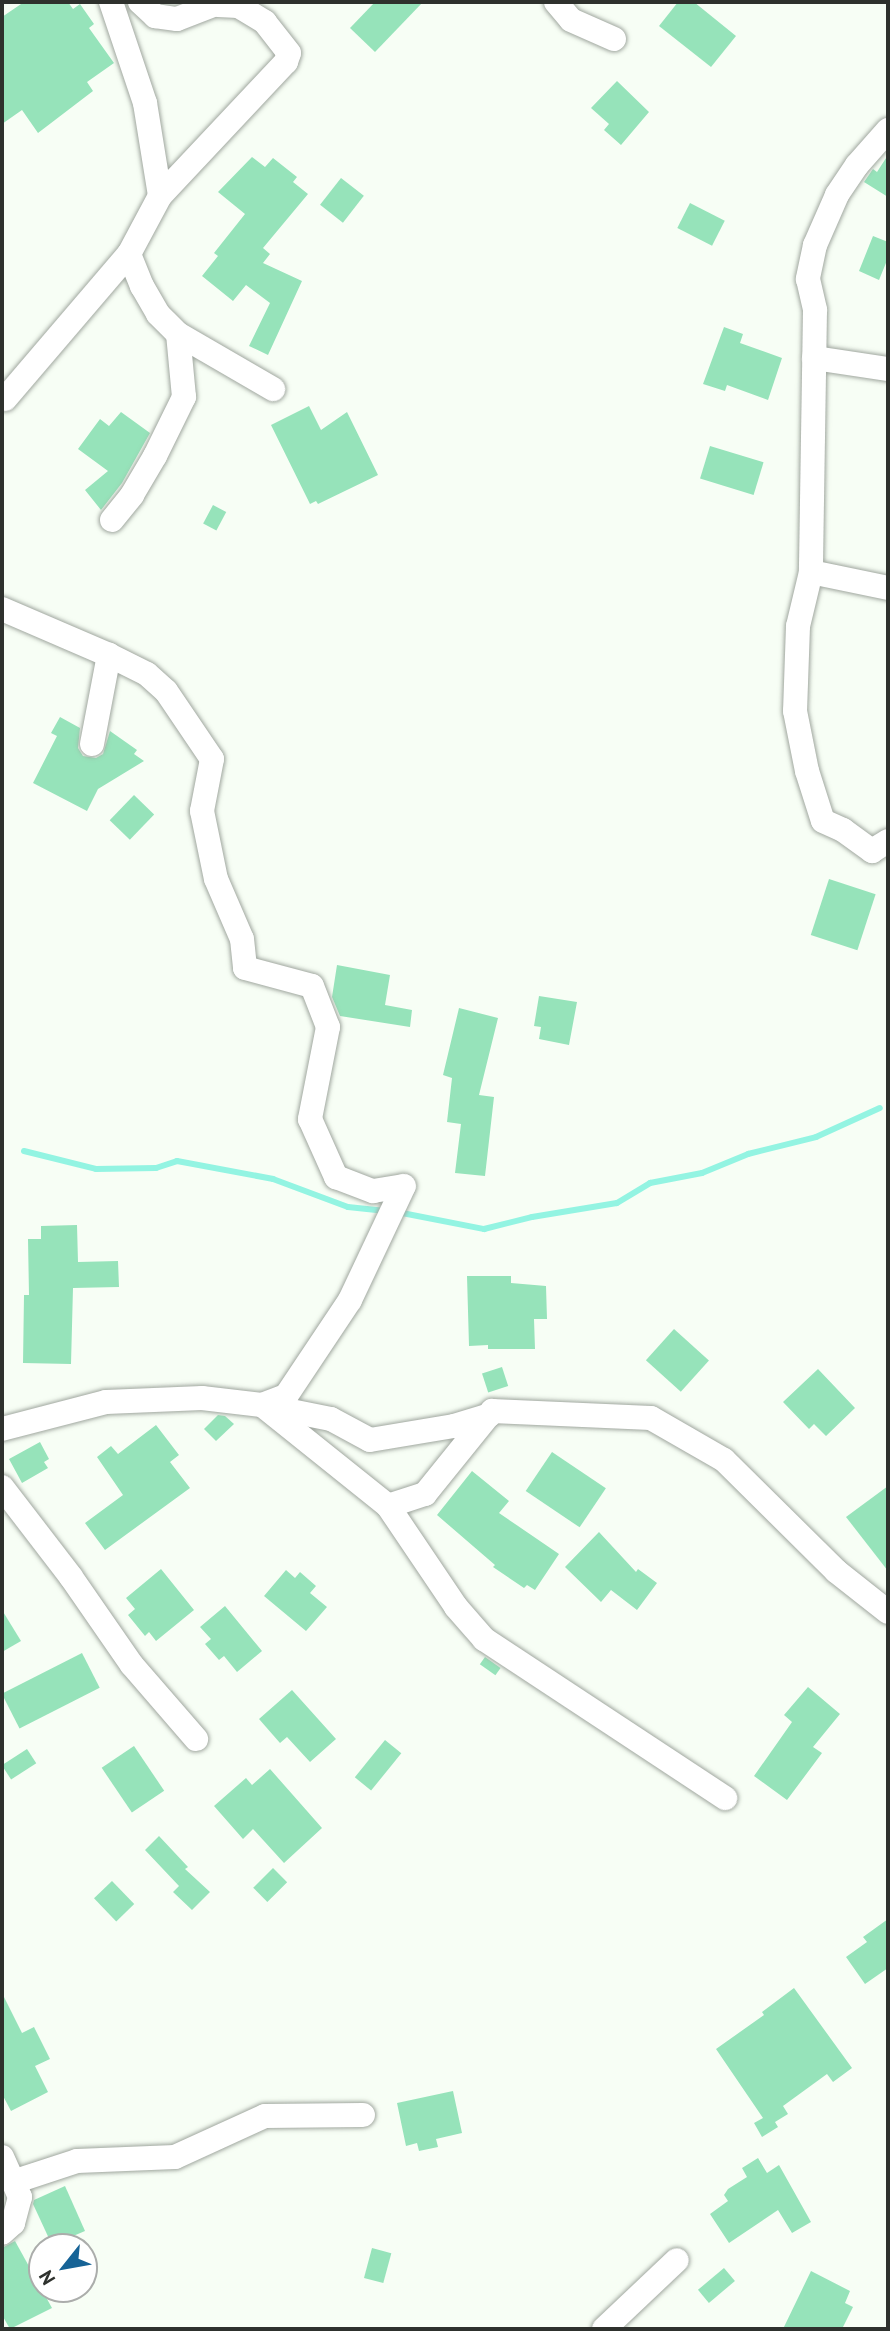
<!DOCTYPE html>
<style>
body{margin:0}
#map{position:relative;width:890px;height:2331px;overflow:hidden;background:#f7fef5;font-family:"PT Sans",sans-serif}
div>[style]{position:absolute}
.stream>*{height:6px;margin:-3px;padding:0 3px;transform-origin:3px;border-radius:3px;background:#93f4e2}
.building>*{inset:0;background:#96e3ba;transform-origin:0 0}
.roads{filter:drop-shadow(0 0 2px #a0a79f) drop-shadow(0 0 2px #a0a79f)}
.minor>*{height:24px;margin:-12px;padding:0 12px;transform-origin:12px;border-radius:12px;background:#fff}
span{translate:-50% -50%;white-space:nowrap;text-align:center;line-height:1.15;-webkit-text-stroke:5px #fff;paint-order:stroke}
.frame{position:absolute;inset:0;border:4px solid #2e312d;pointer-events:none}
.north{position:absolute;left:28px;top:2233px;width:70px;height:70px;box-sizing:border-box;background:#fff;border:2px solid #abadab;border-radius:50%;rotate:239deg;font-size:19px;font-weight:700;line-height:28px;text-align:center;color:#2e312d}
.north::after{content:'';display:block;margin:auto;width:24px;height:32px;background:#166396;clip-path:polygon(50% 0,100% 100%,50% 72%,0 100%)}
</style>
<div id="map">
<div class="stream">
<i style="left:24px;top:1151px;width:74px;rotate:14deg"></i>
<i style="left:96px;top:1169px;width:60px;rotate:-1deg"></i>
<i style="left:156px;top:1168px;width:22px;rotate:-18deg"></i>
<i style="left:177px;top:1161px;width:98px;rotate:10.6deg"></i>
<i style="left:273px;top:1179px;width:80px;rotate:20.5deg"></i>
<i style="left:348px;top:1207px;width:38px;rotate:6deg"></i>
<i style="left:397px;top:1212px;width:89px;rotate:11.1deg"></i>
<i style="left:484px;top:1229px;width:49px;rotate:-14deg"></i>
<i style="left:532px;top:1217px;width:86px;rotate:-9.4deg"></i>
<i style="left:617px;top:1203px;width:39px;rotate:-31deg"></i>
<i style="left:650px;top:1183px;width:53px;rotate:-10.9deg"></i>
<i style="left:702px;top:1173px;width:50px;rotate:-22.4deg"></i>
<i style="left:748px;top:1154px;width:70px;rotate:-14deg"></i>
<i style="left:816px;top:1137px;width:70px;rotate:-24.4deg"></i>
</div>
<div class="building">
<i style="clip-path:polygon(24px 2px,68px 2px,73px 9px,80px 4px,94px 24px,89px 28px,114px 63px,87px 82px,93px 91px,38px 133px,22px 110px,2px 124px,2px 17px)"></i>
<i style="clip-path:polygon(375px 2px,423px 2px,375px 52px,350px 28px)"></i>
<i style="clip-path:polygon(678px 2px,694px 2px,736px 36px,711px 67px,659px 26px)"></i>
<i style="clip-path:polygon(617px 81px,649px 112px,621px 145px,604px 130px,609px 124px,591px 108px)"></i>
<i style="clip-path:polygon(888px 155px,888px 197px,864px 182px,873px 169px,877px 172px)"></i>
<i style="clip-path:polygon(252px 157px,265px 167px,273px 158px,297px 177px,293px 182px,308px 194px,263px 248px,270px 254px,263px 263px,302px 281px,268px 355px,249px 346px,270px 303px,246px 285px,233px 301px,202px 276px,218px 256px,214px 253px,245px 214px,218px 192px)"></i>
<i style="left:341px;top:178px;width:29px;height:34px;rotate:38deg"></i>
<i style="left:690px;top:203px;width:39px;height:28px;rotate:27deg"></i>
<i style="clip-path:polygon(873px 236px,888px 242px,888px 258px,879px 280px,859px 271px)"></i>
<i style="clip-path:polygon(724px 327px,743px 334px,740px 343px,782px 358px,768px 400px,727px 385px,725px 391px,703px 384px)"></i>
<i style="clip-path:polygon(309px 406px,321px 430px,347px 412px,378px 475px,318px 504px,316px 501px,310px 504px,271px 425px)"></i>
<i style="clip-path:polygon(121px 412px,150px 433px,122px 483px,101px 510px,85px 490px,108px 471px,78px 449px,100px 419px,109px 426px)"></i>
<i style="left:710px;top:446px;width:56px;height:34px;rotate:17deg"></i>
<i style="left:213px;top:505px;width:15px;height:21px;rotate:28deg"></i>
<i style="clip-path:polygon(60px 717px,80px 728px,78px 748px,83px 756px,96px 758px,103px 754px,110px 731px,137px 750px,134px 754px,144px 761px,98px 789px,87px 811px,33px 783px,57px 736px,51px 733px)"></i>
<i style="left:134px;top:795px;width:28px;height:35px;rotate:44deg"></i>
<i style="left:829px;top:879px;width:49px;height:59px;rotate:18deg"></i>
<i style="clip-path:polygon(337px 965px,390px 975px,385px 1005px,412px 1010px,410px 1027px,340px 1016px,332px 997px)"></i>
<i style="clip-path:polygon(539px 996px,577px 1002px,569px 1045px,539px 1039px,541px 1027px,534px 1026px)"></i>
<i style="clip-path:polygon(459px 1008px,498px 1018px,479px 1095px,494px 1097px,485px 1176px,455px 1173px,461px 1124px,447px 1122px,452px 1078px,443px 1075px)"></i>
<i style="clip-path:polygon(77px 1225px,78px 1262px,118px 1261px,119px 1287px,73px 1288px,71px 1364px,23px 1363px,24px 1295px,29px 1295px,28px 1239px,41px 1239px,41px 1226px)"></i>
<i style="clip-path:polygon(467px 1276px,511px 1276px,511px 1283px,546px 1286px,547px 1319px,534px 1319px,535px 1349px,488px 1349px,488px 1345px,469px 1346px)"></i>
<i style="left:674px;top:1329px;width:47px;height:42px;rotate:42deg"></i>
<i style="left:502px;top:1367px;width:20px;height:21px;rotate:72deg"></i>
<i style="clip-path:polygon(818px 1369px,855px 1408px,826px 1436px,814px 1424px,809px 1429px,783px 1402px)"></i>
<i style="clip-path:polygon(218px 1415px,225px 1416px,234px 1424px,216px 1441px,204px 1429px)"></i>
<i style="clip-path:polygon(156px 1425px,179px 1455px,170px 1462px,190px 1488px,105px 1550px,85px 1523px,123px 1495px,97px 1457px,111px 1446px,118px 1454px)"></i>
<i style="clip-path:polygon(40px 1442px,49px 1459px,44px 1462px,48px 1468px,22px 1483px,9px 1459px)"></i>
<i style="left:552px;top:1452px;width:65px;height:47px;rotate:34deg"></i>
<i style="clip-path:polygon(472px 1471px,509px 1501px,499px 1513px,559px 1554px,535px 1590px,527px 1585px,524px 1588px,493px 1567px,495px 1565px,437px 1515px)"></i>
<i style="clip-path:polygon(888px 1486px,888px 1571px,846px 1517px)"></i>
<i style="clip-path:polygon(599px 1532px,636px 1572px,638px 1569px,657px 1583px,637px 1610px,611px 1590px,601px 1602px,565px 1567px)"></i>
<i style="clip-path:polygon(161px 1569px,194px 1610px,156px 1641px,149px 1632px,145px 1636px,128px 1615px,135px 1609px,126px 1598px)"></i>
<i style="clip-path:polygon(286px 1570px,295px 1578px,300px 1572px,316px 1586px,310px 1593px,327px 1607px,306px 1631px,264px 1596px)"></i>
<i style="clip-path:polygon(225px 1606px,262px 1651px,237px 1672px,224px 1656px,219px 1660px,205px 1644px,211px 1639px,200px 1627px)"></i>
<i style="clip-path:polygon(2px 1610px,21px 1641px,2px 1652px)"></i>
<i style="left:82px;top:1653px;width:39px;height:90px;rotate:63deg"></i>
<i style="left:485px;top:1657px;width:19px;height:9px;rotate:35deg"></i>
<i style="clip-path:polygon(808px 1687px,840px 1714px,813px 1747px,822px 1753px,787px 1800px,754px 1776px,792px 1722px,784px 1715px)"></i>
<i style="clip-path:polygon(292px 1690px,336px 1739px,310px 1762px,287px 1737px,280px 1743px,259px 1719px)"></i>
<i style="left:385px;top:1740px;width:21px;height:48px;rotate:39deg"></i>
<i style="left:134px;top:1746px;width:54px;height:39px;rotate:56deg"></i>
<i style="left:27px;top:1749px;width:17px;height:30px;rotate:57deg"></i>
<i style="clip-path:polygon(270px 1769px,322px 1828px,284px 1863px,253px 1829px,243px 1839px,214px 1806px,246px 1778px,252px 1785px)"></i>
<i style="clip-path:polygon(159px 1836px,188px 1867px,185px 1869px,210px 1892px,192px 1910px,173px 1892px,179px 1886px,145px 1850px)"></i>
<i style="left:273px;top:1868px;width:20px;height:28px;rotate:45deg"></i>
<i style="left:112px;top:1881px;width:32px;height:25px;rotate:46deg"></i>
<i style="clip-path:polygon(888px 1919px,888px 1968px,865px 1984px,846px 1957px,867px 1942px,863px 1937px)"></i>
<i style="clip-path:polygon(794px 1988px,852px 2068px,833px 2082px,827px 2074px,783px 2106px,788px 2114px,775px 2122px,778px 2127px,762px 2137px,754px 2123px,763px 2118px,716px 2049px,764px 2015px,762px 2012px)"></i>
<i style="clip-path:polygon(2px 1993px,22px 2033px,34px 2027px,50px 2059px,35px 2066px,48px 2092px,11px 2111px,2px 2094px)"></i>
<i style="clip-path:polygon(453px 2091px,462px 2133px,436px 2139px,438px 2147px,419px 2151px,417px 2143px,406px 2146px,397px 2103px)"></i>
<i style="clip-path:polygon(758px 2158px,767px 2173px,779px 2165px,811px 2222px,792px 2233px,778px 2210px,729px 2243px,710px 2214px,728px 2201px,724px 2195px,728px 2189px,747px 2177px,742px 2168px)"></i>
<i style="clip-path:polygon(65px 2186px,85px 2231px,52px 2245px,33px 2204px,34px 2200px)"></i>
<i style="clip-path:polygon(15px 2241px,52px 2308px,10px 2329px,2px 2315px,2px 2248px)"></i>
<i style="left:372px;top:2248px;width:20px;height:31px;rotate:15deg"></i>
<i style="left:724px;top:2268px;width:17px;height:34px;rotate:50deg"></i>
<i style="clip-path:polygon(811px 2271px,850px 2291px,845px 2303px,853px 2307px,842px 2329px,783px 2329px)"></i>
</div>
<div class="roads">
<div class="minor">
<i style="left:111px;top:2px;width:107px;rotate:71.4deg"></i>
<i style="left:145px;top:103px;width:94px;rotate:80.8deg"></i>
<i style="left:160px;top:196px;width:66px;rotate:118.1deg"></i>
<i style="left:129px;top:254px;width:35px;rotate:68deg"></i>
<i style="left:142px;top:286px;width:32px;rotate:60deg"></i>
<i style="left:158px;top:314px;width:28px;rotate:45deg"></i>
<i style="left:178px;top:334px;width:110px;rotate:30.1deg"></i>
<i style="left:140px;top:2px;width:21px;rotate:43deg"></i>
<i style="left:155px;top:16px;width:22px;rotate:8deg"></i>
<i style="left:177px;top:19px;width:47px;rotate:-21.1deg"></i>
<i style="left:556px;top:2px;width:23px;rotate:50deg"></i>
<i style="left:571px;top:20px;width:47px;rotate:23.8deg"></i>
<i style="left:888px;top:130px;width:47px;rotate:131.5deg"></i>
<i style="left:857px;top:165px;width:36px;rotate:124deg"></i>
<i style="left:837px;top:195px;width:55px;rotate:113.7deg"></i>
<i style="left:815px;top:245px;width:35px;rotate:102deg"></i>
<i style="left:808px;top:279px;width:32px;rotate:77deg"></i>
<i style="left:815px;top:310px;width:262px;rotate:90.9deg"></i>
<i style="left:811px;top:572px;width:79px;rotate:11.7deg"></i>
<i style="left:160px;top:196px;width:184px;rotate:-46.8deg"></i>
<i style="left:286px;top:62px;width:9px;rotate:-72deg"></i>
<i style="left:289px;top:53px;width:39px;rotate:-128deg"></i>
<i style="left:265px;top:22px;width:31px;rotate:-149deg"></i>
<i style="left:238px;top:6px;width:20px;rotate:-177deg"></i>
<i style="left:814px;top:358px;width:75px;rotate:8.5deg"></i>
<i style="left:5px;top:399px;width:191px;rotate:-49.5deg"></i>
<i style="left:112px;top:520px;width:32px;rotate:-51deg"></i>
<i style="left:132px;top:495px;width:45px;rotate:-59.5deg"></i>
<i style="left:155px;top:456px;width:66px;rotate:-63.8deg"></i>
<i style="left:184px;top:397px;width:63px;rotate:-95.4deg"></i>
<i style="left:811px;top:572px;width:56px;rotate:103.5deg"></i>
<i style="left:798px;top:626px;width:85px;rotate:92deg"></i>
<i style="left:795px;top:711px;width:61px;rotate:78.7deg"></i>
<i style="left:807px;top:771px;width:52px;rotate:72.3deg"></i>
<i style="left:823px;top:821px;width:22px;rotate:24deg"></i>
<i style="left:843px;top:830px;width:36px;rotate:36deg"></i>
<i style="left:872px;top:851px;width:19px;rotate:-32deg"></i>
<i style="left:2px;top:609px;width:116px;rotate:23.3deg"></i>
<i style="left:109px;top:655px;width:42px;rotate:26.6deg"></i>
<i style="left:147px;top:674px;width:25px;rotate:42deg"></i>
<i style="left:166px;top:691px;width:82px;rotate:55.9deg"></i>
<i style="left:212px;top:759px;width:53px;rotate:100.9deg"></i>
<i style="left:202px;top:811px;width:69px;rotate:78.4deg"></i>
<i style="left:216px;top:879px;width:65px;rotate:66.6deg"></i>
<i style="left:242px;top:939px;width:29px;rotate:84deg"></i>
<i style="left:245px;top:968px;width:69px;rotate:15deg"></i>
<i style="left:312px;top:986px;width:44px;rotate:68.7deg"></i>
<i style="left:328px;top:1027px;width:94px;rotate:101.1deg"></i>
<i style="left:310px;top:1119px;width:64px;rotate:65.9deg"></i>
<i style="left:336px;top:1177px;width:40px;rotate:21deg"></i>
<i style="left:373px;top:1191px;width:31px;rotate:-9deg"></i>
<i style="left:92px;top:744px;width:91px;rotate:-79.2deg"></i>
<i style="left:262px;top:1405px;width:26px;rotate:-21deg"></i>
<i style="left:286px;top:1396px;width:115px;rotate:-56.3deg"></i>
<i style="left:350px;top:1300px;width:126px;rotate:-64.7deg"></i>
<i style="left:266px;top:1406px;width:66px;rotate:11.3deg"></i>
<i style="left:331px;top:1419px;width:44px;rotate:28.3deg"></i>
<i style="left:370px;top:1440px;width:85px;rotate:-9.5deg"></i>
<i style="left:454px;top:1426px;width:37px;rotate:-17deg"></i>
<i style="left:2px;top:1429px;width:107px;rotate:-14.6deg"></i>
<i style="left:106px;top:1402px;width:96px;rotate:-2.4deg"></i>
<i style="left:202px;top:1398px;width:60px;rotate:6.7deg"></i>
<i style="left:262px;top:1405px;width:161px;rotate:38.7deg"></i>
<i style="left:388px;top:1506px;width:39px;rotate:-18deg"></i>
<i style="left:425px;top:1494px;width:107px;rotate:-51.1deg"></i>
<i style="left:492px;top:1411px;width:159px;rotate:2.5deg"></i>
<i style="left:651px;top:1418px;width:84px;rotate:29.9deg"></i>
<i style="left:724px;top:1460px;width:158px;rotate:44.7deg"></i>
<i style="left:836px;top:1571px;width:66px;rotate:38.3deg"></i>
<i style="left:2px;top:1487px;width:113px;rotate:52.5deg"></i>
<i style="left:71px;top:1577px;width:107px;rotate:55.3deg"></i>
<i style="left:132px;top:1665px;width:98px;rotate:49.1deg"></i>
<i style="left:388px;top:1506px;width:122px;rotate:56deg"></i>
<i style="left:456px;top:1607px;width:43px;rotate:48.8deg"></i>
<i style="left:484px;top:1639px;width:289px;rotate:33.4deg"></i>
<i style="left:2px;top:2157px;width:44px;rotate:65.8deg"></i>
<i style="left:20px;top:2197px;width:27px;rotate:105deg"></i>
<i style="left:13px;top:2223px;width:15px;rotate:138deg"></i>
<i style="left:13px;top:2182px;width:67px;rotate:-18.2deg"></i>
<i style="left:77px;top:2161px;width:98px;rotate:-2.3deg"></i>
<i style="left:175px;top:2157px;width:99px;rotate:-24.5deg"></i>
<i style="left:265px;top:2116px;width:98px;rotate:-0.6deg"></i>
<i style="left:604px;top:2329px;width:100px;rotate:-43.4deg"></i>
</div>
</div>
<div class="frame"></div>
<div class="north">N</div>
</div>
